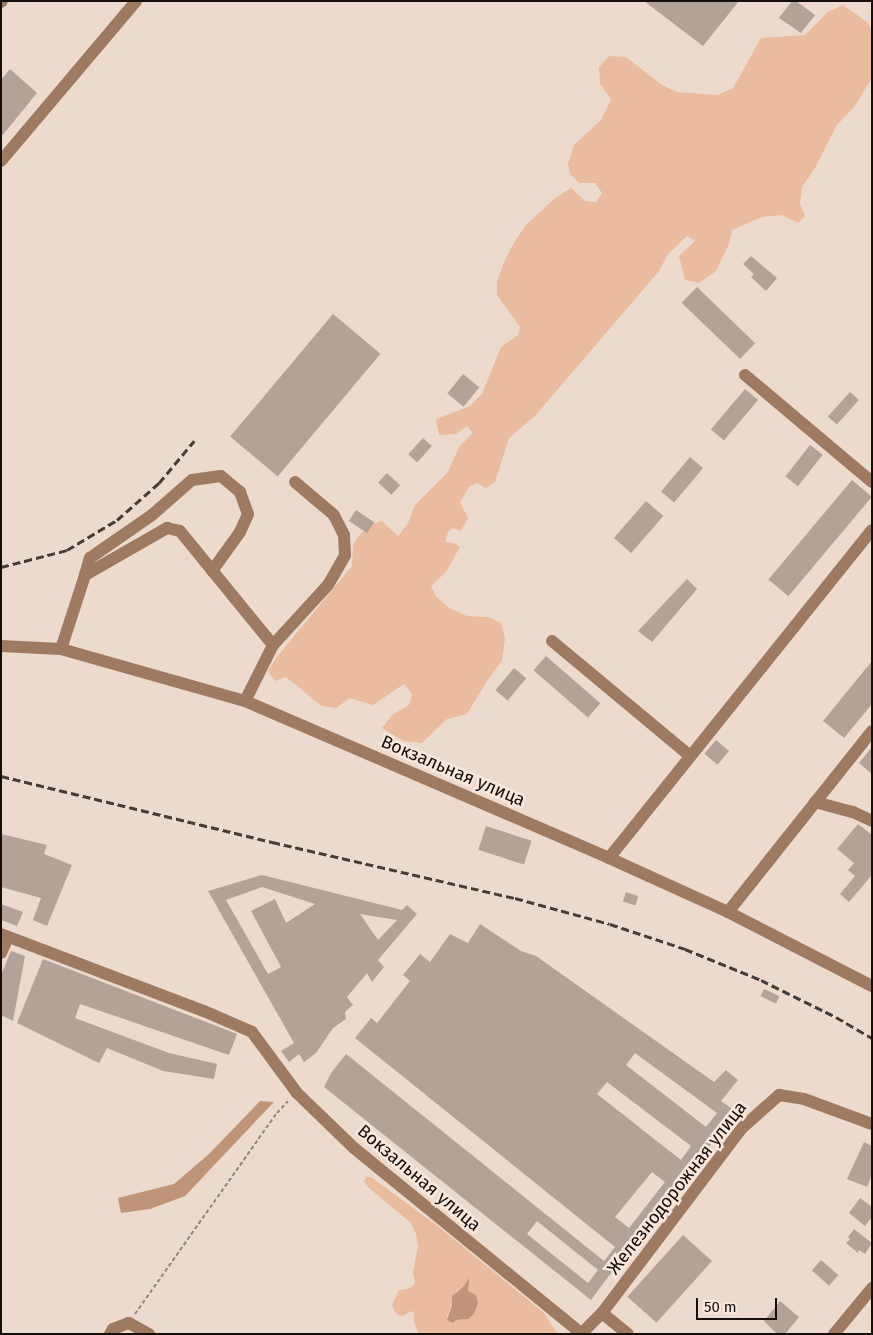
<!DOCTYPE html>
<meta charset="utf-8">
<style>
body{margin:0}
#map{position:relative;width:873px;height:1335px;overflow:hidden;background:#eddacf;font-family:"Fira Sans",sans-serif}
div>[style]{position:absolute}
.green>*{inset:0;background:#eabb9f}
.water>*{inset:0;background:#c09478}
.building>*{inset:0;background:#b3a297;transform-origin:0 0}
.path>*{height:2px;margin-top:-1px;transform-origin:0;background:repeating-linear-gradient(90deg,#94867e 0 4px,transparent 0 6.5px)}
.minor>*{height:12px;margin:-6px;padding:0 6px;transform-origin:6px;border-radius:6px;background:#9f7a63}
.rail>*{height:3px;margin-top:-1.5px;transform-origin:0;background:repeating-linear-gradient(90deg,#463d38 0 8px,transparent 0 12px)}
span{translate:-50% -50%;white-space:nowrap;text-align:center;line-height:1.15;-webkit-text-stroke:5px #fae7dc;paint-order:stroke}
.street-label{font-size:18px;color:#150f0b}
.frame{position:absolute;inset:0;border:2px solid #150f0b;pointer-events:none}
.scale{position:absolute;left:696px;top:1298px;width:81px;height:22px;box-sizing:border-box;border:2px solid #150f0b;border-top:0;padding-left:6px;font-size:15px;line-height:18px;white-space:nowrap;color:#150f0b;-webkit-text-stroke:4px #fae7dc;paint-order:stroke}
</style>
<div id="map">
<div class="green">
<i style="clip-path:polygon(843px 5px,867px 22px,872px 30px,872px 78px,854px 107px,837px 125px,815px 168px,802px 187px,800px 204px,805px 216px,798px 223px,782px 215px,762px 217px,732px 230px,729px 244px,716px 271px,699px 283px,685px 280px,679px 256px,695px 241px,687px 236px,668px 254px,659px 271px,535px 416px,509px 438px,495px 482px,486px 488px,477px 483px,469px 487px,460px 502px,468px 518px,461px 531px,453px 528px,448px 532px,445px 542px,454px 543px,460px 547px,446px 572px,431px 586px,436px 596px,449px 608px,467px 616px,488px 617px,501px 623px,505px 638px,502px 661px,487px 681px,467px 714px,447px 719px,422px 743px,403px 741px,382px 728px,392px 715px,409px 705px,412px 694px,404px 684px,373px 705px,350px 698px,336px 708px,321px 706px,286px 677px,275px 681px,268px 671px,276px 658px,352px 566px,353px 545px,361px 533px,372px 524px,382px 521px,398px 536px,408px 523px,415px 505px,448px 472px,459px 447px,473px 433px,467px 426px,456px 434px,439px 435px,436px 419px,470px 406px,482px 394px,501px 347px,518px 335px,520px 327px,497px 295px,497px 282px,504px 262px,515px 241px,526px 225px,554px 199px,571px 188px,585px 201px,596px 202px,602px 193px,595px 183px,579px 183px,570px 174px,568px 164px,574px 145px,601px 120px,611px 99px,600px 84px,599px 67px,609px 56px,626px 57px,662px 85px,677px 92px,718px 95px,733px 88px,761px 38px,805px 35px,828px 12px)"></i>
<i style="clip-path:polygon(evenodd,366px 1177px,371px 1177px,439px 1227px,543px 1312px,558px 1334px,419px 1334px,414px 1323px,414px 1313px,410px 1311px,405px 1315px,400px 1316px,395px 1312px,392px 1305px,399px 1290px,408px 1289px,415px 1284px,413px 1272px,418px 1246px,416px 1234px,411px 1223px,368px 1187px,364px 1181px,366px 1177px,468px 1279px,468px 1319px,456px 1320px,447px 1317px,456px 1292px,463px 1287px,468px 1279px)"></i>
</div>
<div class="water">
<i style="clip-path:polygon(260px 1101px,274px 1102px,185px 1196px,150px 1209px,121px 1213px,118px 1198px,174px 1184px,209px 1154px)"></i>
<i style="clip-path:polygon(469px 1278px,468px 1291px,476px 1295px,478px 1303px,474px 1314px,468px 1319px,456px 1320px,453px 1323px,447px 1320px,452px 1305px,452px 1296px,463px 1287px)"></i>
</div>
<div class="building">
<i style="clip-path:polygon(644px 1px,739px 1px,703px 46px)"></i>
<i style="clip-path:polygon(792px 1px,796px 1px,815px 15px,801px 33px,779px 18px)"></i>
<i style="clip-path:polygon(10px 69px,37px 93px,1px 137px,1px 80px)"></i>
<i style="clip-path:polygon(751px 256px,777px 278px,766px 291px,751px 277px,754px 274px,743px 264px)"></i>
<i style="left:697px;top:287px;width:81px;height:22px;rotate:44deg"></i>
<i style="left:333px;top:314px;width:62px;height:160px;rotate:40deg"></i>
<i style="left:463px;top:374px;width:21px;height:25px;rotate:39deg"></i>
<i style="left:745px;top:389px;width:17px;height:53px;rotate:40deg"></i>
<i style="left:850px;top:392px;width:12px;height:33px;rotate:42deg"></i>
<i style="left:423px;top:438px;width:12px;height:22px;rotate:42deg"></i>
<i style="left:810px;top:445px;width:16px;height:40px;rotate:38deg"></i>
<i style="left:690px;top:457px;width:17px;height:45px;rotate:40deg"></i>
<i style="left:387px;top:473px;width:18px;height:13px;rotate:43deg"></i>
<i style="left:852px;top:480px;width:26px;height:130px;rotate:40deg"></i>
<i style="left:646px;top:501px;width:23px;height:49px;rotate:41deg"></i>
<i style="left:356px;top:510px;width:22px;height:13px;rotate:34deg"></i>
<i style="clip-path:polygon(687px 579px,697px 589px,652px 642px,638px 631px)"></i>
<i style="left:546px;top:656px;width:72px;height:19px;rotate:41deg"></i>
<i style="clip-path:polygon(872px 661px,872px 704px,844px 738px,823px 721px)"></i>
<i style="left:514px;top:668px;width:16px;height:29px;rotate:40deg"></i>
<i style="left:716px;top:740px;width:17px;height:18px;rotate:40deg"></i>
<i style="clip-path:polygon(872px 747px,872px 774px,859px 763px)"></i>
<i style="clip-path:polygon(858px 824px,872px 835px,872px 875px,849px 902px,840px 894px,855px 876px,848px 870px,854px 863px,837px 849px)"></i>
<i style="left:486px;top:826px;width:48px;height:25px;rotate:18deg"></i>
<i style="clip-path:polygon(1px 834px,47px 845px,44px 854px,72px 865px,47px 926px,33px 920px,41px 898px,1px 887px)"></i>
<i style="clip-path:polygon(evenodd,262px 875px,402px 910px,407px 905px,417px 914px,378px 960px,384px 967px,372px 982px,367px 973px,347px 997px,353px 1005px,345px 1012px,346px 1019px,333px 1028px,316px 1053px,304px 1062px,299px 1054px,289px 1062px,281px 1051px,294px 1043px,208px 891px,262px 875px,262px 887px,315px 904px,286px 923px,275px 899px,251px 911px,281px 967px,268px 974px,226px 900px,262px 887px,262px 875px,360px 914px,397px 920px,378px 940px,360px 914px)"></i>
<i style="left:626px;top:892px;width:13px;height:10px;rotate:18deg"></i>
<i style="clip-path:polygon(1px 904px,23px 912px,17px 926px,1px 920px)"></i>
<i style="clip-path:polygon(evenodd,480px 924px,521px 951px,536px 956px,714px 1082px,726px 1070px,738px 1080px,721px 1101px,737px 1112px,649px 1222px,591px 1300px,324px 1087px,331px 1073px,346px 1054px,604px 1261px,615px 1247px,355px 1038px,371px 1018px,377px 1023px,410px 981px,403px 975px,420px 954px,430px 962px,450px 934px,468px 943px,480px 924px,635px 1053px,717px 1113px,706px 1127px,626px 1065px,635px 1053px,480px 924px,607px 1082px,691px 1146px,681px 1160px,597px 1094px,607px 1082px,480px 924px,652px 1172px,665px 1182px,629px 1228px,615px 1217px,652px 1172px,480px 924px,537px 1221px,598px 1270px,588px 1283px,527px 1234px,537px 1221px)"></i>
<i style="clip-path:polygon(11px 951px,25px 956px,13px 1021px,1px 1015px,1px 975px)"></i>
<i style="clip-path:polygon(43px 959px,237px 1034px,229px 1055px,80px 1004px,75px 1018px,169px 1053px,217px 1064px,214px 1079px,163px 1071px,107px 1048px,99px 1063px,17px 1023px)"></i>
<i style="left:764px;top:989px;width:17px;height:8px;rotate:25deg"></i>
<i style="clip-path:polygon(864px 1142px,872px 1146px,872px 1175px,867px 1187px,847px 1179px)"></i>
<i style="clip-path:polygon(860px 1198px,872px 1207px,872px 1217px,865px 1226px,849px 1213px)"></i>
<i style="clip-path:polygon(854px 1229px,872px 1243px,865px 1254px,859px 1250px,858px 1253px,846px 1243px,850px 1239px,848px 1237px)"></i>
<i style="left:683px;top:1235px;width:39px;height:83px;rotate:42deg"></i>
<i style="left:821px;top:1260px;width:23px;height:14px;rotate:41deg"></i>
<i style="clip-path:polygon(780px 1301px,799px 1317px,785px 1334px,777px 1334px,764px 1321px)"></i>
</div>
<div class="path">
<i style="left:135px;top:1314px;width:246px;rotate:-54.8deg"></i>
<i style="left:277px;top:1113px;width:16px;rotate:-47deg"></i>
</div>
<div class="minor">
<i style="left:1px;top:2px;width:1px;rotate:-45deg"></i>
<i style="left:1px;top:161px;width:209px;rotate:-49.8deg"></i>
<i style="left:745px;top:375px;width:166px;rotate:40.1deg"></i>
<i style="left:85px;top:575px;width:18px;rotate:-74deg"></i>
<i style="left:90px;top:558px;width:75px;rotate:-34.7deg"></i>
<i style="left:152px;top:515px;width:53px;rotate:-41.2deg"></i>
<i style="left:192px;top:480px;width:29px;rotate:-8deg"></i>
<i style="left:221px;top:476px;width:25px;rotate:40deg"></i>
<i style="left:240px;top:492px;width:23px;rotate:70deg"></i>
<i style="left:248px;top:514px;width:20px;rotate:114deg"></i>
<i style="left:240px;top:532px;width:48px;rotate:125.7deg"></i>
<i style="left:552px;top:641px;width:178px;rotate:39.8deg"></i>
<i style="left:1px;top:646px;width:60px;rotate:2.9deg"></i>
<i style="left:61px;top:649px;width:191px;rotate:15.8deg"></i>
<i style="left:245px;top:701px;width:396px;rotate:23.3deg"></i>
<i style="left:609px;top:858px;width:131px;rotate:24.4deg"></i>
<i style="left:728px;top:912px;width:162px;rotate:27.2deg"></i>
<i style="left:61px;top:649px;width:78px;rotate:-72deg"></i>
<i style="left:85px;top:575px;width:95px;rotate:-29.8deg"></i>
<i style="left:167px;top:528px;width:13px;rotate:13deg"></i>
<i style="left:180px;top:531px;width:147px;rotate:50.8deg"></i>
<i style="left:245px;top:701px;width:63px;rotate:-63.4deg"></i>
<i style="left:273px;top:645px;width:81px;rotate:-47.5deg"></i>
<i style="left:328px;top:585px;width:34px;rotate:-60deg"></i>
<i style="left:345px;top:555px;width:20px;rotate:-93deg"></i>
<i style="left:344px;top:535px;width:22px;rotate:-117deg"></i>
<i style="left:334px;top:515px;width:51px;rotate:-139.8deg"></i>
<i style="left:815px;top:802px;width:39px;rotate:15deg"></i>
<i style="left:853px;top:812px;width:21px;rotate:25deg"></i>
<i style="left:609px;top:858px;width:420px;rotate:-51.3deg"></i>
<i style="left:728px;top:912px;width:231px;rotate:-51.5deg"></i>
<i style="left:1px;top:934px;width:217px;rotate:20.8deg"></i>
<i style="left:204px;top:1011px;width:52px;rotate:23.6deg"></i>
<i style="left:252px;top:1032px;width:76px;rotate:53.6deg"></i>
<i style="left:297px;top:1093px;width:79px;rotate:44deg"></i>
<i style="left:354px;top:1148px;width:293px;rotate:39.2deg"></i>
<i style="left:1px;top:953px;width:17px;rotate:-66deg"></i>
<i style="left:602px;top:1313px;width:33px;rotate:39deg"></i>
<i style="left:110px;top:1334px;width:6px;rotate:-59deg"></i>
<i style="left:113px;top:1329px;width:17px;rotate:-21deg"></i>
<i style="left:129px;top:1323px;width:23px;rotate:29deg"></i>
<i style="left:581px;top:1334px;width:30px;rotate:-45deg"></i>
<i style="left:602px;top:1313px;width:232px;rotate:-52.9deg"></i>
<i style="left:742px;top:1128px;width:50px;rotate:-41.7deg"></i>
<i style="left:779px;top:1095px;width:25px;rotate:9deg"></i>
<i style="left:804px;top:1099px;width:72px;rotate:20.2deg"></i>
<i style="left:834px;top:1334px;width:60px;rotate:-50.4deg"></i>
</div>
<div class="rail">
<i style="left:1px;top:567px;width:68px;rotate:-14.4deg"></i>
<i style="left:67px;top:550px;width:58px;rotate:-31deg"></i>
<i style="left:117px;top:520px;width:56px;rotate:-41.4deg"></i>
<i style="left:159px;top:483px;width:55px;rotate:-50.2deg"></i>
<i style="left:1px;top:776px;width:279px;rotate:13.7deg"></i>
<i style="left:272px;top:842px;width:249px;rotate:13deg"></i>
<i style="left:515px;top:898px;width:98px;rotate:15.3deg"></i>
<i style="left:610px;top:924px;width:79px;rotate:18.4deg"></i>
<i style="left:685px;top:949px;width:82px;rotate:22.2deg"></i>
<i style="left:761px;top:980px;width:84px;rotate:26.3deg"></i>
<i style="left:836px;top:1017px;width:42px;rotate:30.3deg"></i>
</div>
<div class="street-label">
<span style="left:453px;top:771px;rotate:23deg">Вокзальная улица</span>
<span style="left:419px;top:1178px;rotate:40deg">Вокзальная улица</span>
<span style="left:677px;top:1188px;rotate:-52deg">Железнодорожная улица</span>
</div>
<div class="frame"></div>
<div class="scale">50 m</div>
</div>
